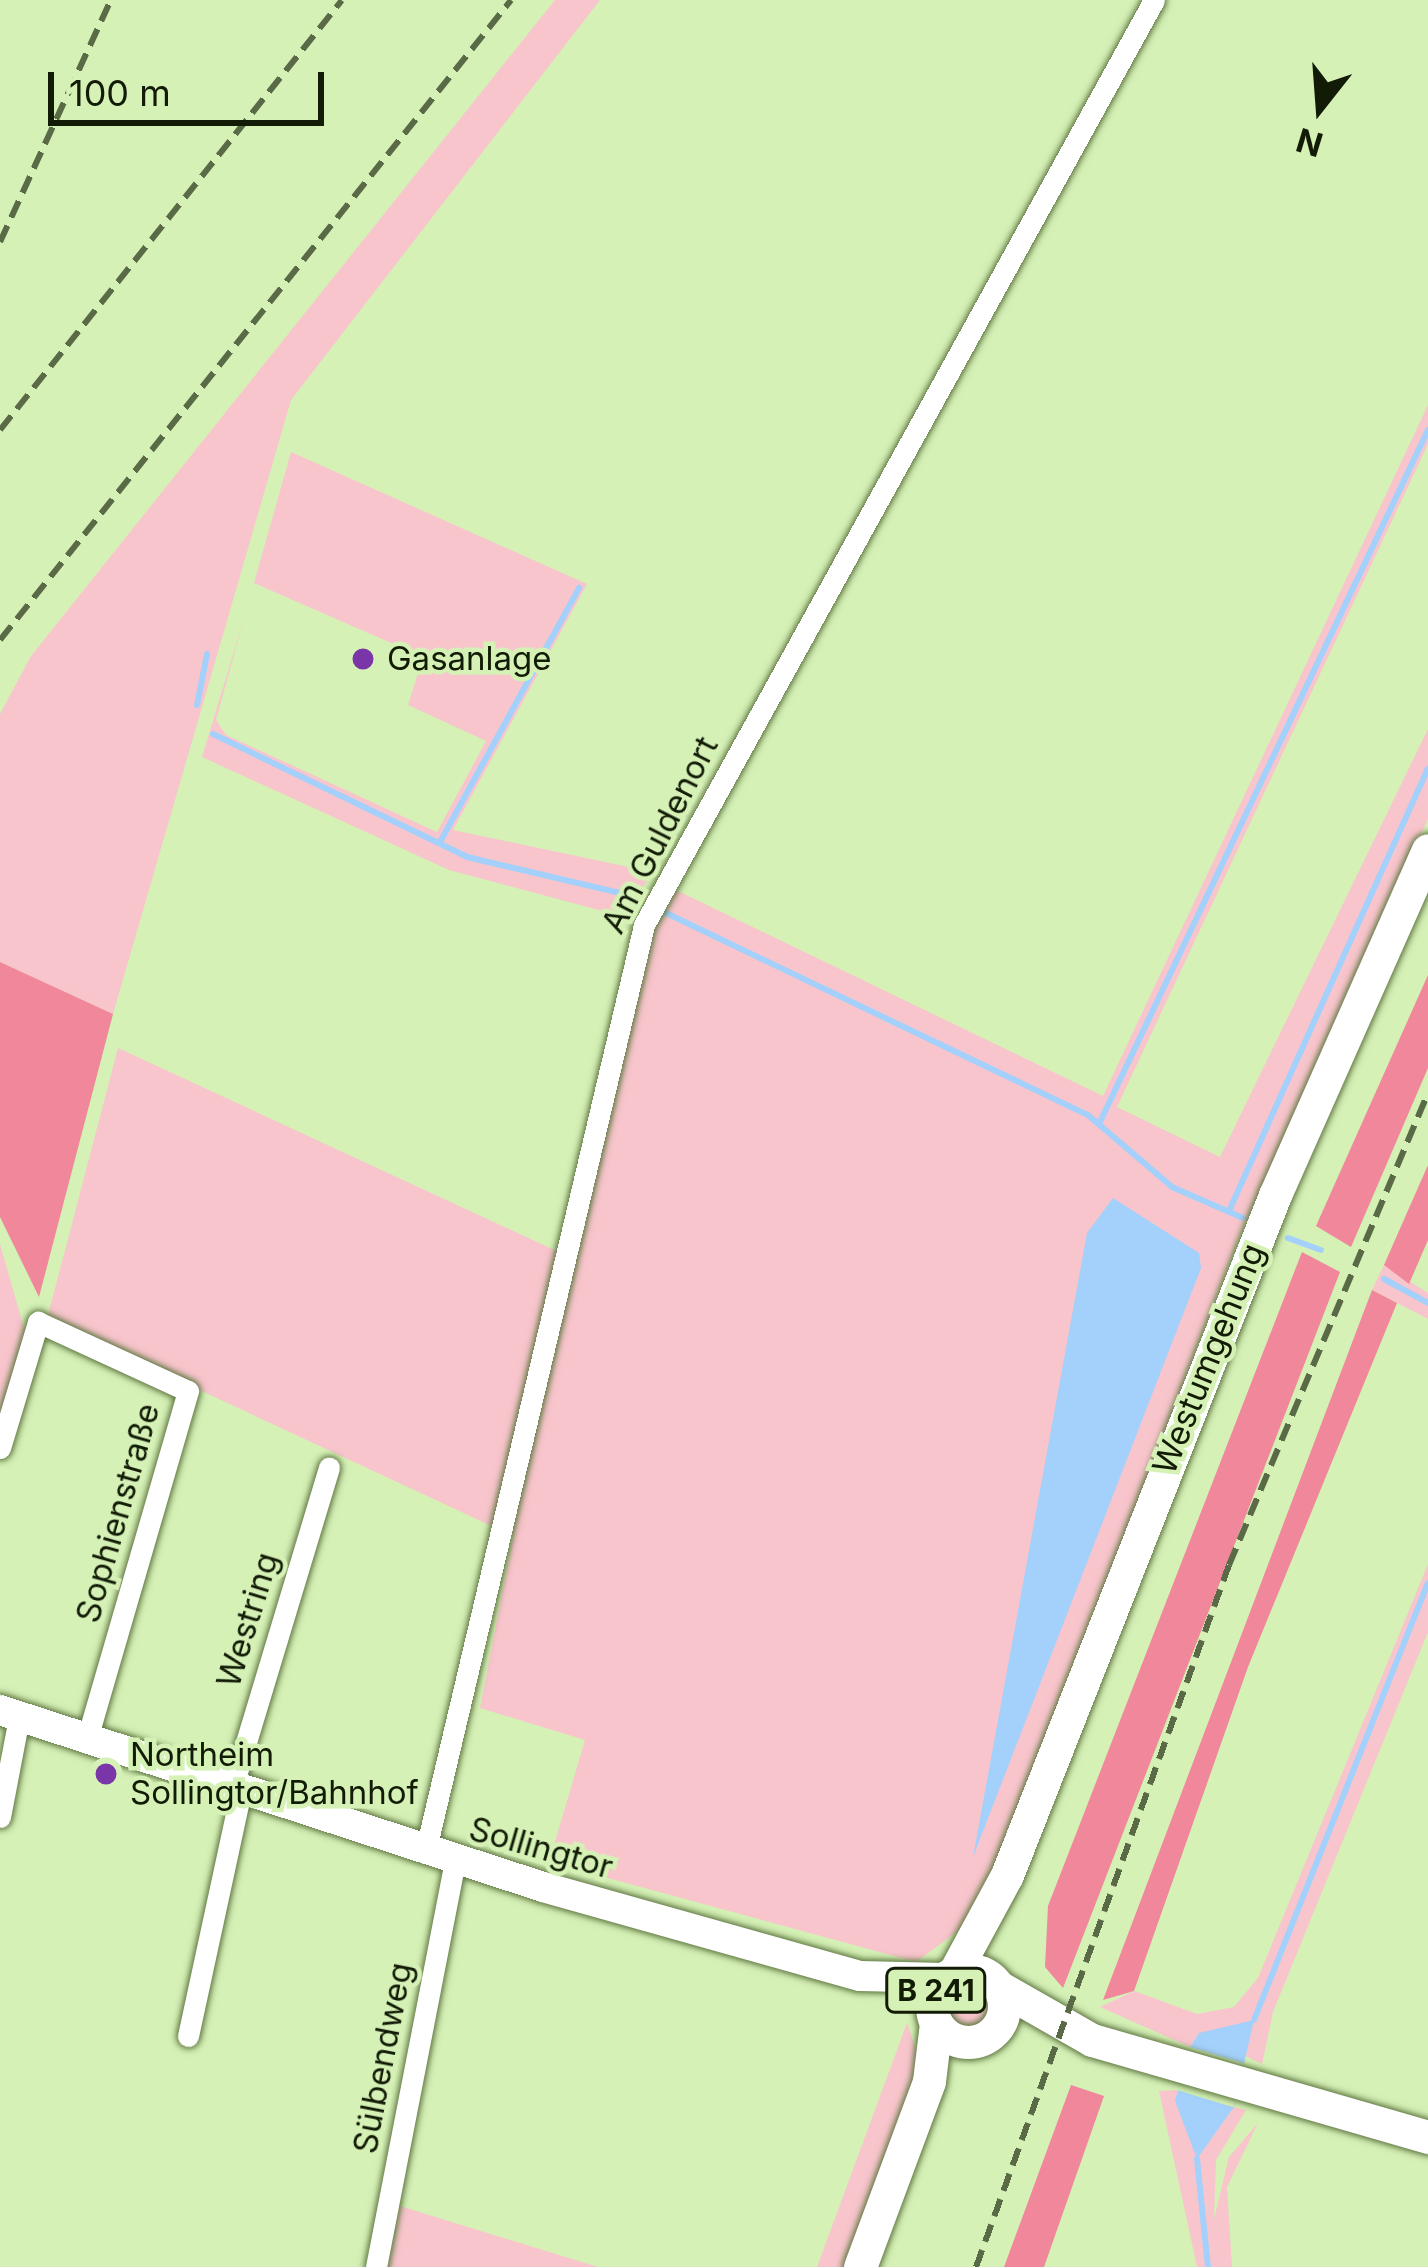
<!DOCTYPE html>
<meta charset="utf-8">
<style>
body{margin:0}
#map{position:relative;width:1428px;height:2267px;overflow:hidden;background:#d5f1b6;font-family:Inter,sans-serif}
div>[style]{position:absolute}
.green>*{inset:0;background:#f8c5cc}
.round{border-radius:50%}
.forest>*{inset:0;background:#f0879b}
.water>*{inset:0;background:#a4d0fc}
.pier>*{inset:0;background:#d5f1b6;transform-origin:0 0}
.stream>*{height:6px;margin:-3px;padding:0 3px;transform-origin:3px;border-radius:3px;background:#a4d0fc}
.roads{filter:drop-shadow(0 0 3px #607742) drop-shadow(0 0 3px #607742)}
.minor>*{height:21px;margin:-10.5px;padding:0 10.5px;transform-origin:10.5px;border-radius:10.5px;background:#fff}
.secondary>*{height:30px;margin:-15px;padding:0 15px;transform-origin:15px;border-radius:15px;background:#fff}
.primary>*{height:33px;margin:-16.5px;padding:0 16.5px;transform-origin:16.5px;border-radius:16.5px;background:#fff}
.primary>.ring{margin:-16.5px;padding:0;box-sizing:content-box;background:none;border:33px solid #fff;border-radius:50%}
.rail>*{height:6px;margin-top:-3px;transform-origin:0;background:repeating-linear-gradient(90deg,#5a6a47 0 18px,transparent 0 27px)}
.dots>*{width:33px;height:33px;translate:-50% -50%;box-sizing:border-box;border:6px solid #d5f1b6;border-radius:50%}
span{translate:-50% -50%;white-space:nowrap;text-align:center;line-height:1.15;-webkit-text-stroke:9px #d5f1b6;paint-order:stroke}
.shield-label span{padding:3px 9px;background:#d5f1b6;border:3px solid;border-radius:9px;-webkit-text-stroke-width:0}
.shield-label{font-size:30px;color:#121b06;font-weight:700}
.poi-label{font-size:33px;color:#121b06}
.left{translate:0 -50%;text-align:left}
.street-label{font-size:33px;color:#121b06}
.north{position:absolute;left:1260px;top:48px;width:120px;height:120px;-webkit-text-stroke:9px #d5f1b6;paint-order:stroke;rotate:197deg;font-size:33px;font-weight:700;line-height:48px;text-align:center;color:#121b06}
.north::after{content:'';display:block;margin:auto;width:42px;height:54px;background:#121b06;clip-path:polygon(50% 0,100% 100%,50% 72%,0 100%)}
.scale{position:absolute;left:48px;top:72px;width:276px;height:54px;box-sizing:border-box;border:6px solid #121b06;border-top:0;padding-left:15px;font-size:36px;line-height:42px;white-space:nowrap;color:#121b06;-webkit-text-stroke:9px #d5f1b6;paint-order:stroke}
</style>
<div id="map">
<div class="green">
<i style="clip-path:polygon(555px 0,600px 0,291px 400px,113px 1014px,0 962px,0 714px,31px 656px)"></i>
<i style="clip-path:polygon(1428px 405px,1428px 444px,1117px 1107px,1220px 1157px,1428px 729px,1428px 819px,1239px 1237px,978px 1916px,916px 1962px,549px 1862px,585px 1740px,480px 1708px,513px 1536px,47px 1319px,118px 1048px,574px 1259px,645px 948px,676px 890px,1103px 1096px)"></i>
<i style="clip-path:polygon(291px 452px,587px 584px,453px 830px,652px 872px,625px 917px,449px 870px,202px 757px,243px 622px,216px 720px,226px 735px,437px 832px,486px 741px,408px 705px,423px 657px,254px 583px)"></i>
<i style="clip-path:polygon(0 1244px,26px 1335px,0 1417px)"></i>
<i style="clip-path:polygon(1384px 1265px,1428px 1293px,1428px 1319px,1372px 1290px)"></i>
<i style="clip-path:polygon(1428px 1564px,1428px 1632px,1273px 2012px,1262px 2064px,1199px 2033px,1190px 2047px,1100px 2007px,1134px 1991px,1197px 2014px,1234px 2007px,1258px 1978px)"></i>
<i class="round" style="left:941px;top:1979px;width:54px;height:54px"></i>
<i style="clip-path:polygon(907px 2023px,922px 2066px,849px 2267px,817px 2267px)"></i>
<i style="clip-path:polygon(1177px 2090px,1197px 2158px,1234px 2107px,1246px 2110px,1216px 2160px,1214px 2219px,1229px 2157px,1258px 2123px,1227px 2187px,1232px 2267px,1197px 2267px,1159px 2091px)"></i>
<i style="clip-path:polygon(400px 2206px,598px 2267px,388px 2267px)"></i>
</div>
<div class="forest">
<i style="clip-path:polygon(0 962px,113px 1014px,39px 1297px,0 1217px)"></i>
<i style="clip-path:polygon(1428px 975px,1428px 1068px,1351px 1247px,1316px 1226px)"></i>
<i style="clip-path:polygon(1428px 1165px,1428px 1240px,1409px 1284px,1384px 1265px)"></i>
<i style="clip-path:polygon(1302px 1252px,1340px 1272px,1063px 1988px,1045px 1967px,1048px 1906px)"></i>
<i style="clip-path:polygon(1372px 1290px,1397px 1303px,1248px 1667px,1134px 1991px,1103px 2000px)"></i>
<i style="clip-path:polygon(1071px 2085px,1104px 2096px,1044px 2267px,1004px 2267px)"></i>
</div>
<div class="water">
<i style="clip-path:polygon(1113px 1198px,1199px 1253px,1201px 1268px,973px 1857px,1087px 1233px)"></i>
<i style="clip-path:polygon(1254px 2020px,1234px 2107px,1197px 2159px,1175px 2101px,1190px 2047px,1199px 2033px)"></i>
</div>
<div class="pier">
<i style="left:1190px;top:2047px;width:59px;height:45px;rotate:17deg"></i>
</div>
<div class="stream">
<i style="left:197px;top:705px;width:52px;rotate:-78.9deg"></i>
<i style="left:213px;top:734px;width:282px;rotate:25.8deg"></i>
<i style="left:467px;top:857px;width:171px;rotate:13.2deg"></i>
<i style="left:440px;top:842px;width:290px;rotate:-61.3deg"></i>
<i style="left:666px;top:913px;width:469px;rotate:25.6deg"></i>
<i style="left:1089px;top:1116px;width:109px;rotate:40.5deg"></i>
<i style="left:1172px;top:1187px;width:77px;rotate:23.6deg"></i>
<i style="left:1099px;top:1124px;width:768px;rotate:-64.64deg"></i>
<i style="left:1229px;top:1211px;width:485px;rotate:-65.8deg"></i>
<i style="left:1288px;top:1238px;width:35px;rotate:20deg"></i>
<i style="left:1384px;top:1279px;width:50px;rotate:28.6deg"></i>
<i style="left:1254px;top:2020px;width:470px;rotate:-68.3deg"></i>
<i style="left:1197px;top:2159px;width:109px;rotate:84.2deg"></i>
</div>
<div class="roads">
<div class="minor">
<i style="left:0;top:1448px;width:132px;rotate:-73.2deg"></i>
<i style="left:38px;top:1322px;width:165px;rotate:24.7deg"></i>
<i style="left:188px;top:1391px;width:366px;rotate:106.2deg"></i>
<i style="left:231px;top:1792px;width:339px;rotate:-73.2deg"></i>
<i style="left:0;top:1817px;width:102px;rotate:-79.2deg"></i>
<i style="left:425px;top:1853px;width:953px;rotate:-76.72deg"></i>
<i style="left:644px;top:925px;width:1056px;rotate:-61.13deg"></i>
<i style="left:188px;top:2036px;width:247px;rotate:-77.8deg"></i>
<i style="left:376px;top:2267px;width:414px;rotate:-79deg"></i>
</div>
<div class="secondary">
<i style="left:0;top:1710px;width:571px;rotate:18.05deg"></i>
<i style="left:543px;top:1887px;width:329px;rotate:15.7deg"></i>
<i style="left:860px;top:1976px;width:85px;rotate:1.3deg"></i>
</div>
<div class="primary">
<i class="ring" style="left:932px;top:1970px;width:39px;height:39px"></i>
<i style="left:954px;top:1973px;width:111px;rotate:-61.6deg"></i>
<i style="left:1007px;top:1875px;width:731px;rotate:-68.49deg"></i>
<i style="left:1275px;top:1195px;width:377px;rotate:-66.1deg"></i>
<i style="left:999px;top:1987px;width:107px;rotate:29.7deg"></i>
<i style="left:1092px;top:2040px;width:350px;rotate:16.1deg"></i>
<i style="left:860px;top:2267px;width:198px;rotate:-69.6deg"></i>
<i style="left:929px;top:2081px;width:58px;rotate:-83.1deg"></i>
</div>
</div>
<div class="rail">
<i style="left:0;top:242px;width:266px;rotate:-65.4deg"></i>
<i style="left:0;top:430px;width:549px;rotate:-51.5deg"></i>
<i style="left:0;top:640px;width:819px;rotate:-51.39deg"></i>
<i style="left:976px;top:2267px;width:746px;rotate:-70.18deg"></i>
<i style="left:1229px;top:1565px;width:512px;rotate:-67.14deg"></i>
</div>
<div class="dots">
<i style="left:363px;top:659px;background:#7a35a8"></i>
<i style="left:106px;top:1774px;background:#7a35a8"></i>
</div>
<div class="shield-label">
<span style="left:936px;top:1990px">B 241</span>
</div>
<div class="poi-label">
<span class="left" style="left:387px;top:659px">Gasanlage</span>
<span class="left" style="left:130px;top:1774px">Northeim<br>Sollingtor/Bahnhof</span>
</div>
<div class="street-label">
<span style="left:660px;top:835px;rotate:-63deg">Am Guldenort</span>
<span style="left:1209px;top:1359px;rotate:-68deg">Westumgehung</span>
<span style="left:118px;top:1513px;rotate:-74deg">Sophienstraße</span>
<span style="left:248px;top:1620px;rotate:-73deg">Westring</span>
<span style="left:541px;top:1848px;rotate:16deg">Sollingtor</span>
<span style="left:383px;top:2058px;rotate:-79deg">Sülbendweg</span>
</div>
<div class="north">N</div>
<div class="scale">100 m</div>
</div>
